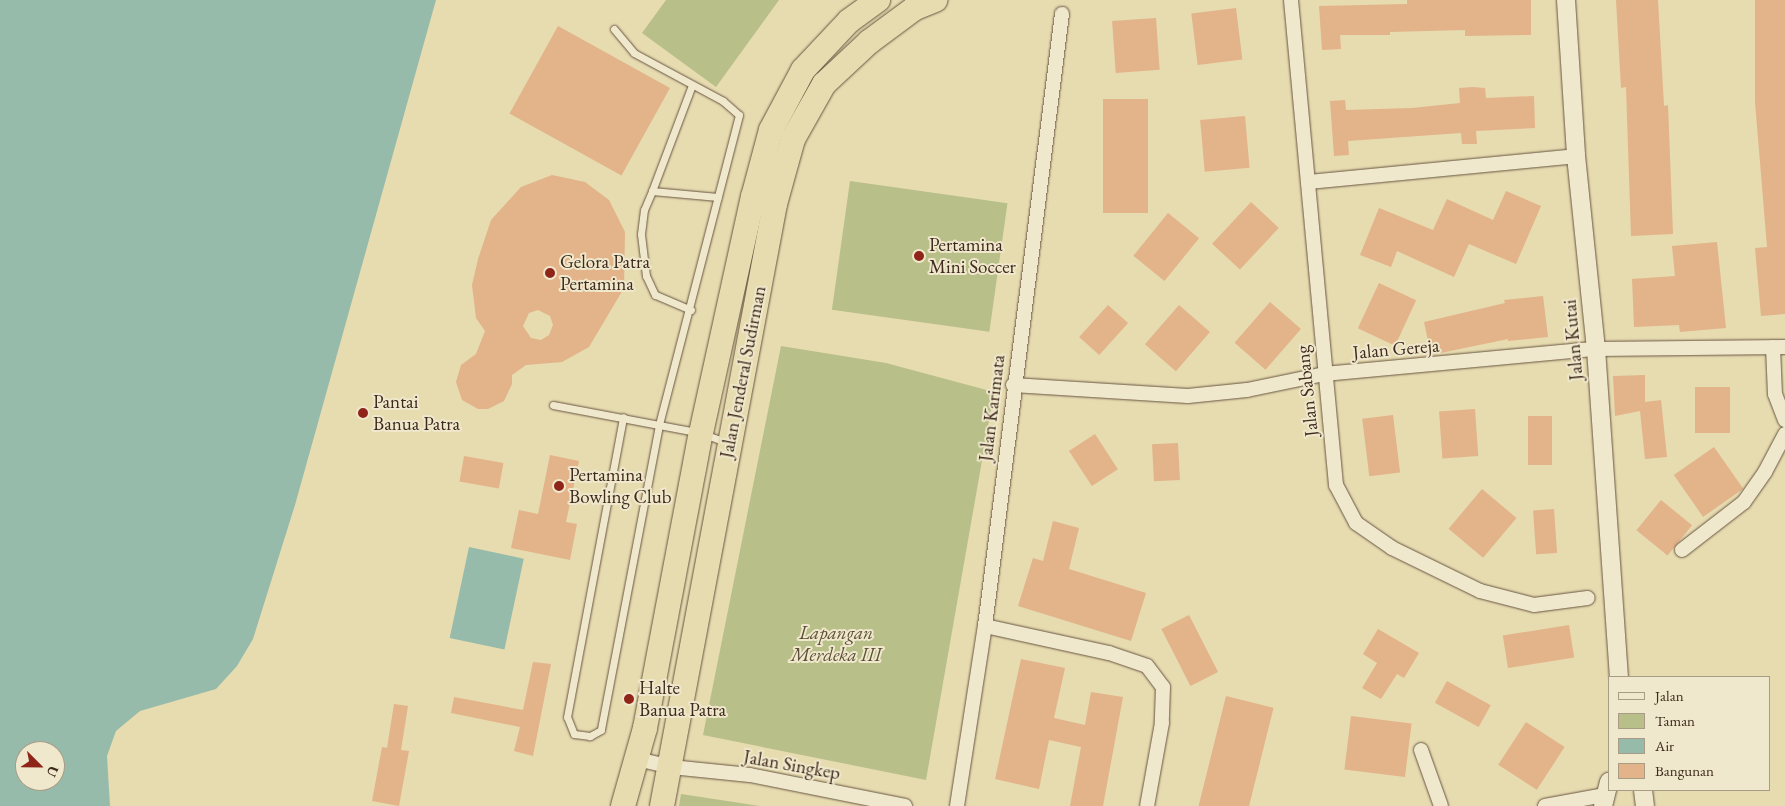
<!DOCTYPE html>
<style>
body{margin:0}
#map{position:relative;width:1785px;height:806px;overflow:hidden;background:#e7dbb0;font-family:"EB Garamond",serif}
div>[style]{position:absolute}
.green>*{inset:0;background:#b8bf89;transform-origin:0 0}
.water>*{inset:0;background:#97bbab;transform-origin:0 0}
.building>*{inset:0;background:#e3b38a;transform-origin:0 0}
.roads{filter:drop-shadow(0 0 1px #685641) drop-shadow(0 0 1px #685641)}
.service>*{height:7px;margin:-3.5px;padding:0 3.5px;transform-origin:3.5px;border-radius:3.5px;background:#efe8cc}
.minor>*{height:14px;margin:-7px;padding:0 7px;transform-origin:7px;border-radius:7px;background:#efe8cc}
.tertiary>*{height:18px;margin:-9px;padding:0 9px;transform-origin:9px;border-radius:9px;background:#efe8cc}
.trunk>*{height:24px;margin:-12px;padding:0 12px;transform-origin:12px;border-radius:12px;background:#e7dbb0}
.dots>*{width:14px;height:14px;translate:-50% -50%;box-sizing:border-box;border:2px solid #efe8cc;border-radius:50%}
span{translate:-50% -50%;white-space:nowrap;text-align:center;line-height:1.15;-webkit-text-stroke:4px #efe8cc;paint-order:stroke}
.poi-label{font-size:19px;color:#3e291c}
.left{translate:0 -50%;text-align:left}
.street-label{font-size:19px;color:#3e291c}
.park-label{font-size:19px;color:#5c4e37;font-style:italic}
.legend{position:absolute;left:1608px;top:676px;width:162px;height:115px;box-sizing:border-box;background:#efe8cc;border:1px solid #a89c86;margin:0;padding:6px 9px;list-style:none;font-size:15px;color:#3e291c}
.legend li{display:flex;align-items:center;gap:10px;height:25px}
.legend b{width:25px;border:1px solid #a89c86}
.north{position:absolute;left:15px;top:741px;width:50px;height:50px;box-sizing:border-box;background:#efe8cc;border:1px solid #a89c86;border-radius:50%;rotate:113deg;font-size:14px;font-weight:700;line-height:20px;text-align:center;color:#3e291c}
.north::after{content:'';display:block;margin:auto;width:18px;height:22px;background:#8f2418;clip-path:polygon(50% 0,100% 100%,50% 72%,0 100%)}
</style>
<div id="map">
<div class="green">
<i style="clip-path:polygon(666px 0,779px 0,716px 87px,642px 33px)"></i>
<i style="left:850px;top:181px;width:159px;height:130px;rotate:8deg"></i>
<i style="clip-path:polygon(781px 346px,886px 363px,994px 392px,926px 780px,703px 735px)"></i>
<i style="clip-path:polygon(681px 794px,760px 806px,679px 806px)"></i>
</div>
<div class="water">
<i style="clip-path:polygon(evenodd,0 0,436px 0,295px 505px,253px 639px,237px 666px,216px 689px,140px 711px,116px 731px,107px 756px,110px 806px,0 806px,0 0,25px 751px,55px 751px,55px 781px,25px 781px,25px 751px)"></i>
<i style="left:469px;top:547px;width:56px;height:93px;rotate:12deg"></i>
</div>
<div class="building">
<i style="clip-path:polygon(1407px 0,1531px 0,1531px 35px,1465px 36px,1465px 30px,1390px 32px,1390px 35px,1340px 35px,1341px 49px,1322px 50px,1319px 6px,1407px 4px)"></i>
<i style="clip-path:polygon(1616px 0,1658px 0,1664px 106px,1668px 105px,1673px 234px,1631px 236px,1626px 87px,1621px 88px)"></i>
<i style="clip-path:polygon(1755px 0,1785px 0,1785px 314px,1761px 316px,1755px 248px,1767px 247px,1755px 102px)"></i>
<i style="left:1236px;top:8px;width:52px;height:45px;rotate:83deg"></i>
<i style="left:1156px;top:18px;width:52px;height:44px;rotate:86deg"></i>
<i style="left:558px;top:26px;width:128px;height:100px;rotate:29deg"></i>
<i style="clip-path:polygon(1473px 87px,1485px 88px,1486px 98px,1534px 96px,1535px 128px,1476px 131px,1477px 144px,1462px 144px,1461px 133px,1348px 141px,1349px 155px,1334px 156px,1330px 101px,1345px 100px,1346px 110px,1412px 108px,1460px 103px,1459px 88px)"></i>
<i style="left:1103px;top:99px;width:45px;height:114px"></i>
<i style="left:1245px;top:116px;width:52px;height:45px;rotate:85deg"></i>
<i style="clip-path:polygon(evenodd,552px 175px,585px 182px,609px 200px,625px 232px,624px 288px,589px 347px,562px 362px,526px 365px,512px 375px,512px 384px,504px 401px,488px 409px,478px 409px,462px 400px,456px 382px,461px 365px,476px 354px,485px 331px,476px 318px,472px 285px,478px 259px,491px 220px,521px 187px,552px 175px,538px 310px,550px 316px,553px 325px,549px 335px,541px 340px,531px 338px,523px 326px,529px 313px,538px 310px)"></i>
<i style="clip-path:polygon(1506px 191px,1541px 206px,1516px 264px,1469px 244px,1454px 277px,1397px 251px,1391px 267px,1360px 255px,1379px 208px,1433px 230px,1447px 199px,1493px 220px)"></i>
<i style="left:1251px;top:202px;width:38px;height:57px;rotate:43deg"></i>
<i style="left:1168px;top:213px;width:40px;height:55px;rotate:39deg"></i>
<i style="clip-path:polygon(1717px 242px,1726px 328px,1680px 332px,1679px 325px,1634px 327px,1632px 279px,1675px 276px,1672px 246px)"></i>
<i style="left:1379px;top:283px;width:41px;height:50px;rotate:25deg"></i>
<i style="clip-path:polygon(1543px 296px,1548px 337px,1508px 341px,1508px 339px,1431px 355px,1424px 322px,1505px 303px,1504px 300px)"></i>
<i style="left:1270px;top:302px;width:41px;height:54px;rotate:41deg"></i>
<i style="left:1108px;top:305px;width:27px;height:43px;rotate:42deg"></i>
<i style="left:1179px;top:305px;width:41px;height:52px;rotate:41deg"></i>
<i style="clip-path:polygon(1645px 375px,1645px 402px,1661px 400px,1667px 457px,1645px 459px,1640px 411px,1615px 416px,1613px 376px)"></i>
<i style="left:1695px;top:387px;width:35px;height:46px"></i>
<i style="left:1475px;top:409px;width:47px;height:36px;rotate:86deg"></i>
<i style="left:1393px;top:415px;width:58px;height:31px;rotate:83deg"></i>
<i style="left:1528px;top:416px;width:24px;height:49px"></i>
<i style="left:1095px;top:434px;width:42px;height:31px;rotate:57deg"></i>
<i style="left:1178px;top:443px;width:37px;height:26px;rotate:87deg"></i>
<i style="left:1714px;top:447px;width:51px;height:49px;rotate:55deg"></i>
<i style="clip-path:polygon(550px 455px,579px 461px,566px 522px,577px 524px,570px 560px,511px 548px,519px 510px,538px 514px)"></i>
<i style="left:464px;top:456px;width:40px;height:26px;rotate:10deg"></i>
<i style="left:1482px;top:489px;width:45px;height:52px;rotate:40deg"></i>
<i style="left:1661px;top:500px;width:40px;height:39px;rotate:39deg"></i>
<i style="left:1554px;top:509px;width:44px;height:21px;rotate:86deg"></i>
<i style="clip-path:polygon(1053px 521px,1079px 528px,1069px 569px,1146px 593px,1131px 641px,1018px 606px,1033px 558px,1043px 561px)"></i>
<i style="left:1189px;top:615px;width:64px;height:31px;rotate:63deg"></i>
<i style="left:1569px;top:625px;width:33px;height:67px;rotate:81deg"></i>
<i style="clip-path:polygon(1378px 629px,1419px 653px,1404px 678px,1397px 674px,1381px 699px,1362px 688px,1377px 663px,1363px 654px)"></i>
<i style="clip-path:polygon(1021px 659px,1065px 668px,1054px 718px,1085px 725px,1091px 692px,1123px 697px,1103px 806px,1070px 806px,1081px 747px,1049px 740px,1039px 789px,995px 779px)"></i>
<i style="clip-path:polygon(533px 662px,551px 664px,533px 756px,514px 751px,520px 727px,451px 713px,454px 697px,523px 710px)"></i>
<i style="left:1447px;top:681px;width:50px;height:25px;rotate:29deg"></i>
<i style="left:1226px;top:696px;width:49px;height:114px;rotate:14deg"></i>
<i style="clip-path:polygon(394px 704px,408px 706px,401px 750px,409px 751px,399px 806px,372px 801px,382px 747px,387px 748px)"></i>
<i style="left:1351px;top:716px;width:61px;height:54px;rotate:7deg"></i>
<i style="left:1526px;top:722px;width:46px;height:51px;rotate:33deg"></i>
</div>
<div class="roads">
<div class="service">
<i style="left:614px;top:29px;width:31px;rotate:50deg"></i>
<i style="left:634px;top:53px;width:101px;rotate:28.3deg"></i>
<i style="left:723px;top:101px;width:21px;rotate:41deg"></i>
<i style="left:739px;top:115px;width:320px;rotate:104.5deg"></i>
<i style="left:659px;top:425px;width:310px;rotate:100.8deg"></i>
<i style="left:601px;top:730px;width:13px;rotate:151deg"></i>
<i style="left:590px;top:736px;width:16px;rotate:-173deg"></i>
<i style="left:574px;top:734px;width:18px;rotate:-112deg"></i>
<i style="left:567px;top:717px;width:305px;rotate:-79.4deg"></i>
<i style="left:652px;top:191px;width:113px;rotate:-69.3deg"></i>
<i style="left:691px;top:310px;width:39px;rotate:-157deg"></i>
<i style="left:655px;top:295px;width:21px;rotate:-115deg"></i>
<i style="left:646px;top:276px;width:42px;rotate:-96.8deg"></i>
<i style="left:641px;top:234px;width:24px;rotate:-83deg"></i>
<i style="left:644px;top:210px;width:21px;rotate:-67deg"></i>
<i style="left:652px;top:191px;width:66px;rotate:5.2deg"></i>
<i style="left:553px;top:405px;width:151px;rotate:10.7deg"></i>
<i style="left:701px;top:433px;width:27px;rotate:20deg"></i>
</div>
<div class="minor">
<i style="left:1291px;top:0;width:487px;rotate:84.7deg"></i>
<i style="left:1336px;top:485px;width:43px;rotate:62.2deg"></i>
<i style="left:1356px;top:523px;width:44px;rotate:34.8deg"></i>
<i style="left:1392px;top:548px;width:98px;rotate:26deg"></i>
<i style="left:1480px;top:591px;width:56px;rotate:14.5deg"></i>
<i style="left:1534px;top:605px;width:54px;rotate:-7.4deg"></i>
<i style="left:1308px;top:182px;width:269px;rotate:-5.5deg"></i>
<i style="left:1773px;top:347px;width:47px;rotate:87.6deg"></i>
<i style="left:1775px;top:394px;width:28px;rotate:69deg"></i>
<i style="left:1013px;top:385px;width:175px;rotate:3.6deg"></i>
<i style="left:1188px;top:396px;width:59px;rotate:-5.8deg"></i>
<i style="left:1247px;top:390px;width:79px;rotate:-11.7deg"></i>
<i style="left:1324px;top:374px;width:273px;rotate:-5.3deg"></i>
<i style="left:1596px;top:349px;width:189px;rotate:-0.6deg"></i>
<i style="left:1682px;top:550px;width:78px;rotate:-37.7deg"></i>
<i style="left:1744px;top:502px;width:37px;rotate:-55deg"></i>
<i style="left:1765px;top:472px;width:43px;rotate:-62.2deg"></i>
<i style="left:985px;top:626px;width:127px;rotate:12.3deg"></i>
<i style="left:1109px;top:653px;width:40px;rotate:18.9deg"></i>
<i style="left:1147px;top:666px;width:26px;rotate:53deg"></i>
<i style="left:1163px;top:687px;width:36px;rotate:92deg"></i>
<i style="left:1162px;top:723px;width:84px;rotate:100.2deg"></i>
<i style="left:1421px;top:750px;width:59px;rotate:70.3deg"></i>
<i style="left:637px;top:759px;width:35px;rotate:13deg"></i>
<i style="left:671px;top:767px;width:79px;rotate:5.8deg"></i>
<i style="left:750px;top:775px;width:158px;rotate:11.3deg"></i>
<i style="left:957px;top:806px;width:182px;rotate:-81.2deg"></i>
<i style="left:985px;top:626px;width:617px;rotate:-82.83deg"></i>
<i style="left:1545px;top:806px;width:61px;rotate:-10.4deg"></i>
</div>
<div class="tertiary">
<i style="left:1566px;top:0;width:156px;rotate:86.3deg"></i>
<i style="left:1576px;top:156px;width:194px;rotate:84.1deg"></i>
<i style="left:1596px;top:349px;width:329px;rotate:86deg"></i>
<i style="left:1643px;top:790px;width:16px;rotate:83deg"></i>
<i style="left:1603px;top:806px;width:25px;rotate:-76deg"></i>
</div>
<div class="trunk">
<i style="left:623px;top:806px;width:81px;rotate:-74.2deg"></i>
<i style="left:645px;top:728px;width:300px;rotate:-79.3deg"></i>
<i style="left:701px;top:433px;width:242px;rotate:-77.6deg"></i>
<i style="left:753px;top:197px;width:69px;rotate:-75deg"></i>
<i style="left:771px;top:130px;width:68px;rotate:-61.9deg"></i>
<i style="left:803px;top:70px;width:67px;rotate:-46.8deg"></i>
<i style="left:849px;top:21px;width:36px;rotate:-36deg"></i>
<i style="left:662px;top:806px;width:613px;rotate:-79.37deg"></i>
<i style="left:775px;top:204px;width:67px;rotate:-74.5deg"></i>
<i style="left:793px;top:139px;width:63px;rotate:-60.6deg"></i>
<i style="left:824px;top:84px;width:62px;rotate:-43deg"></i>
<i style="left:869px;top:42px;width:57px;rotate:-36.5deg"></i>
<i style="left:915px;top:8px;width:22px;rotate:-22deg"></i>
</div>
</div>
<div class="dots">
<i style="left:919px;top:256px;background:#8f2418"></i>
<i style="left:550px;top:273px;background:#8f2418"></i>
<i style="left:363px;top:413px;background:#8f2418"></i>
<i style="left:559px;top:486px;background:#8f2418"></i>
<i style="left:629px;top:699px;background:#8f2418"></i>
</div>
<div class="poi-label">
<span class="left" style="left:929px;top:256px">Pertamina<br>Mini Soccer</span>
<span class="left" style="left:560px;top:273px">Gelora Patra<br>Pertamina</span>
<span class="left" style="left:373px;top:413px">Pantai<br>Banua Patra</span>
<span class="left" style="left:569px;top:486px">Pertamina<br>Bowling Club</span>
<span class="left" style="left:639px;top:699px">Halte<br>Banua Patra</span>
</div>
<div class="street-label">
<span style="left:1573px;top:340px;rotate:-95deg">Jalan Kutai</span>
<span style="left:1396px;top:349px;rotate:-5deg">Jalan Gereja</span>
<span style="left:743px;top:372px;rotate:-79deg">Jalan Jenderal Sudirman</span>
<span style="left:1307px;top:391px;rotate:-96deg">Jalan Sabang</span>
<span style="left:992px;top:408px;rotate:-83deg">Jalan Karimata</span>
<span style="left:792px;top:765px;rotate:10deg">Jalan Singkep</span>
</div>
<div class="park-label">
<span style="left:836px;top:644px">Lapangan<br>Merdeka III</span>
</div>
<ul class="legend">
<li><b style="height:6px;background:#efe8cc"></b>Jalan</li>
<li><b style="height:14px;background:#b8bf89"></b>Taman</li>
<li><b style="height:14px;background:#97bbab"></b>Air</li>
<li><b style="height:14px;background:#e3b38a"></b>Bangunan</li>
</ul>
<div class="north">U</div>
</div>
